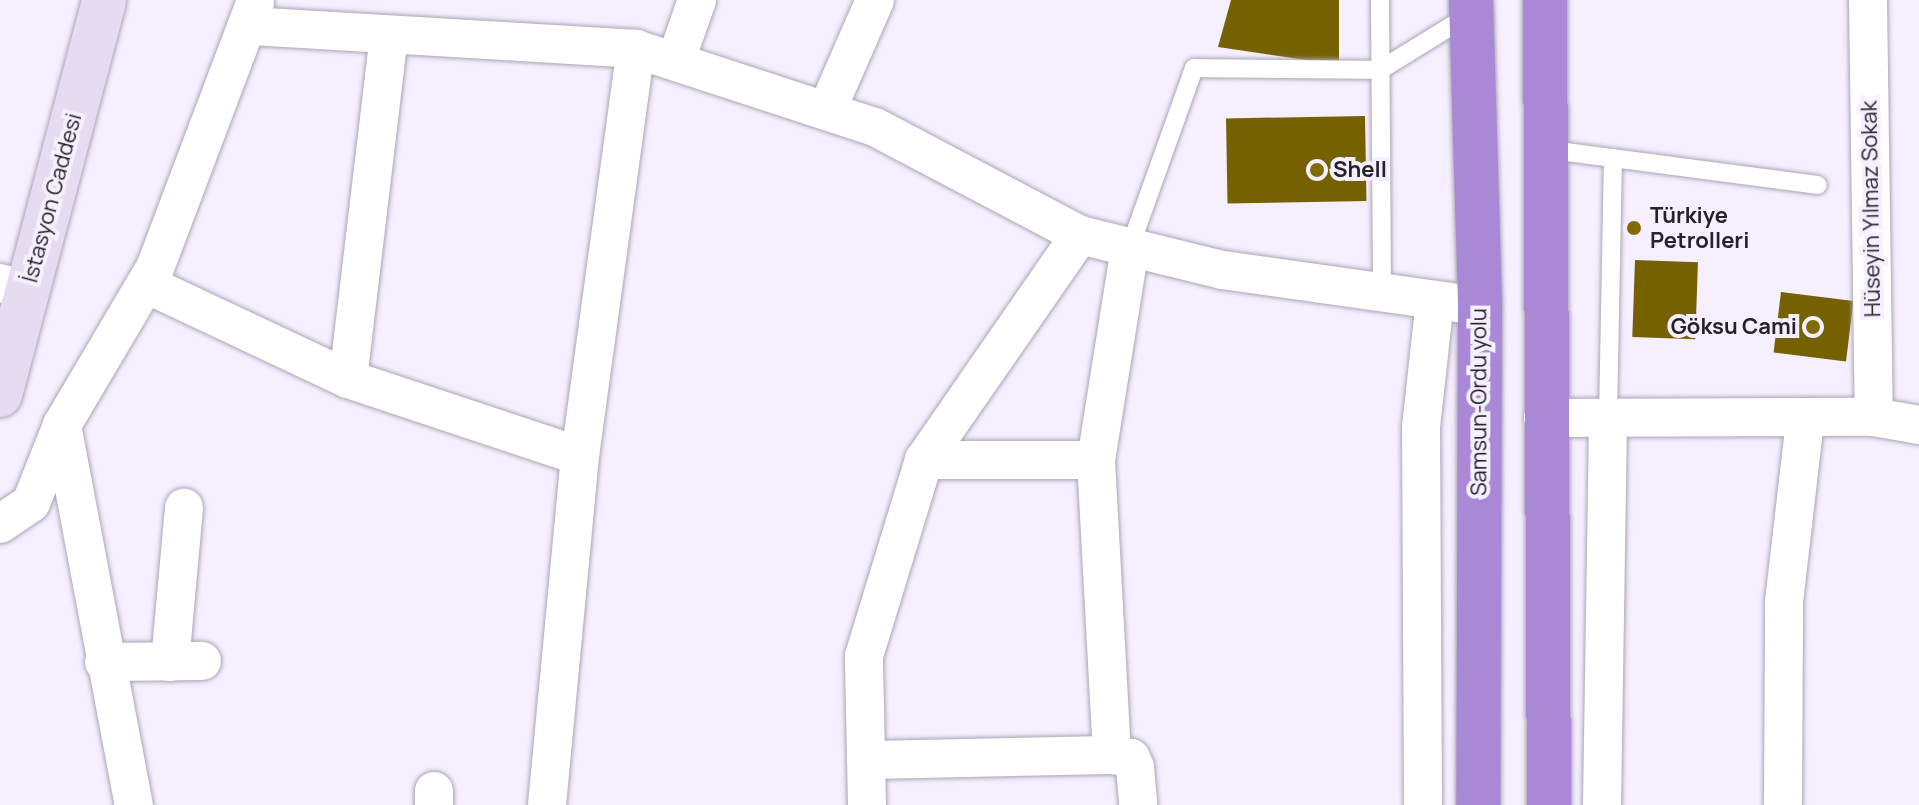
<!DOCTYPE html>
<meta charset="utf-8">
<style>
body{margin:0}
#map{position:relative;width:1919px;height:805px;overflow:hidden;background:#f5efff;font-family:Manrope,sans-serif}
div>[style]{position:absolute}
.building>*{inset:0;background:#756002;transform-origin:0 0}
.roads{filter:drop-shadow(0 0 2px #aba6b4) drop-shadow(0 0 2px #aba6b4)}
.lane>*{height:18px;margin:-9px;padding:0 9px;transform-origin:9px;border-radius:9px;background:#fff}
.street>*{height:38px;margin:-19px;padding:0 19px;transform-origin:19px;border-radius:19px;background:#fff}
.secondary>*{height:44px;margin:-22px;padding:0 22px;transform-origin:22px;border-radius:22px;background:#e5dcf2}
.highway>*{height:44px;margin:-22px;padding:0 22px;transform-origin:22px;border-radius:22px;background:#a989d5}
.dots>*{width:22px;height:22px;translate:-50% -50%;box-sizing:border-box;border:4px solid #f5efff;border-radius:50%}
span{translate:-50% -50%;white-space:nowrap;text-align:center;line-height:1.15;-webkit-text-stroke:8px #f5efff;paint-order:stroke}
.poi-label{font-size:22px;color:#252329;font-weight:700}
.left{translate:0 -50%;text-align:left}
.right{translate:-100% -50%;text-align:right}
.street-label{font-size:22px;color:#252329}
</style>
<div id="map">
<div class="building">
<i style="clip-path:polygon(1231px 0,1339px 0,1339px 65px,1218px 47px)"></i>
<i style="left:1365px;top:116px;width:85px;height:139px;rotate:89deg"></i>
<i style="left:1635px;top:260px;width:63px;height:77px;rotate:2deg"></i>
<i style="left:1781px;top:292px;width:73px;height:61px;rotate:7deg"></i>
</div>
<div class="roads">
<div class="lane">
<i style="left:1380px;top:0;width:293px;rotate:89.6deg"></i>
<i style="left:1544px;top:149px;width:276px;rotate:7.5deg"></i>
<i style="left:1130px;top:247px;width:190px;rotate:-70.3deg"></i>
<i style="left:1194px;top:68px;width:186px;rotate:0.6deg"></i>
<i style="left:1380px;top:70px;width:105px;rotate:-31.7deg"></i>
<i style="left:1608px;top:417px;width:259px;rotate:-88.9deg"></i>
</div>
<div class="street">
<i style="left:1868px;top:0;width:417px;rotate:89.2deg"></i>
<i style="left:250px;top:26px;width:387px;rotate:3.4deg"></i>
<i style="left:636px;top:49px;width:251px;rotate:18.1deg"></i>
<i style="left:875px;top:127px;width:232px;rotate:27.8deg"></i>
<i style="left:1080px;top:235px;width:147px;rotate:13.8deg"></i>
<i style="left:1223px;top:270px;width:260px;rotate:8deg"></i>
<i style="left:676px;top:60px;width:64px;rotate:-70.7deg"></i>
<i style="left:827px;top:110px;width:120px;rotate:-66.4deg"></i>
<i style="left:0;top:283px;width:29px;rotate:14deg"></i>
<i style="left:146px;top:284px;width:223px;rotate:25.2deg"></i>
<i style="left:348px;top:379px;width:244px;rotate:18.4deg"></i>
<i style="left:348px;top:379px;width:346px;rotate:-83.2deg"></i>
<i style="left:1543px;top:418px;width:331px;rotate:-0.2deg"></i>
<i style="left:1874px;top:417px;width:46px;rotate:10.1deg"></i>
<i style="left:62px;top:425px;width:387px;rotate:79.3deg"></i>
<i style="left:924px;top:460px;width:172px"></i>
<i style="left:0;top:524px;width:37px;rotate:-34deg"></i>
<i style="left:31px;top:503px;width:84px;rotate:-68.3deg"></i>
<i style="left:62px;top:425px;width:182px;rotate:-59.4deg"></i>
<i style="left:155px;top:268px;width:283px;rotate:-69.3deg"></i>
<i style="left:104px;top:662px;width:98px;rotate:-0.6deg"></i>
<i style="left:170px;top:662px;width:155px;rotate:-84.8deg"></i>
<i style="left:1112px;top:755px;width:19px;rotate:9deg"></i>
<i style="left:1131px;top:758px;width:10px;rotate:66deg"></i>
<i style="left:1135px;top:767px;width:38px;rotate:85deg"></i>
<i style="left:866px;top:760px;width:246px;rotate:-1.2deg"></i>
<i style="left:1112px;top:755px;width:295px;rotate:-93.1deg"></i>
<i style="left:1096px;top:460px;width:216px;rotate:-80.9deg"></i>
<i style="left:434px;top:805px;width:14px;rotate:-90deg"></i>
<i style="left:547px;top:805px;width:351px;rotate:-84.6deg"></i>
<i style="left:580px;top:456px;width:411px;rotate:-82.2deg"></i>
<i style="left:867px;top:805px;width:149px;rotate:-91.2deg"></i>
<i style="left:864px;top:656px;width:205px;rotate:-73deg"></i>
<i style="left:924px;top:460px;width:274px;rotate:-55.3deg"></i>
<i style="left:1423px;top:805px;width:378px;rotate:-90.3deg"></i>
<i style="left:1421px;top:427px;width:128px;rotate:-83.7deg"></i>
<i style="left:1602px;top:805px;width:388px;rotate:-89.1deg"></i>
<i style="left:1783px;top:805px;width:203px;rotate:-89.7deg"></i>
<i style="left:1784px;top:602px;width:183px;rotate:-83.4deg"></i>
</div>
<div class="secondary">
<i style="left:0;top:395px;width:408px;rotate:-75.2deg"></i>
</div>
<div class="highway">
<i style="left:1471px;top:0;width:306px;rotate:88.3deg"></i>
<i style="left:1480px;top:306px;width:499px;rotate:90.2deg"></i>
<i style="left:1545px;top:0;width:805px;rotate:89.72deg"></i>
</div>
</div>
<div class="dots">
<i style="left:1317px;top:170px;background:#816b05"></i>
<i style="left:1634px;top:228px;background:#816b05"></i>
<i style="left:1813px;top:327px;background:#816b05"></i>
</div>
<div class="poi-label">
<span class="left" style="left:1333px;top:170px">Shell</span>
<span class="left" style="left:1650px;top:228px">Türkiye<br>Petrolleri</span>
<span class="right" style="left:1797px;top:327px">Göksu Cami</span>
</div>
<div class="street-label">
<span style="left:52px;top:198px;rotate:-75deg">İstasyon Caddesi</span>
<span style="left:1871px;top:209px;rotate:-91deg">Hüseyin Yılmaz Sokak</span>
<span style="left:1479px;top:402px;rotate:-90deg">Samsun-Ordu yolu</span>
</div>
</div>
